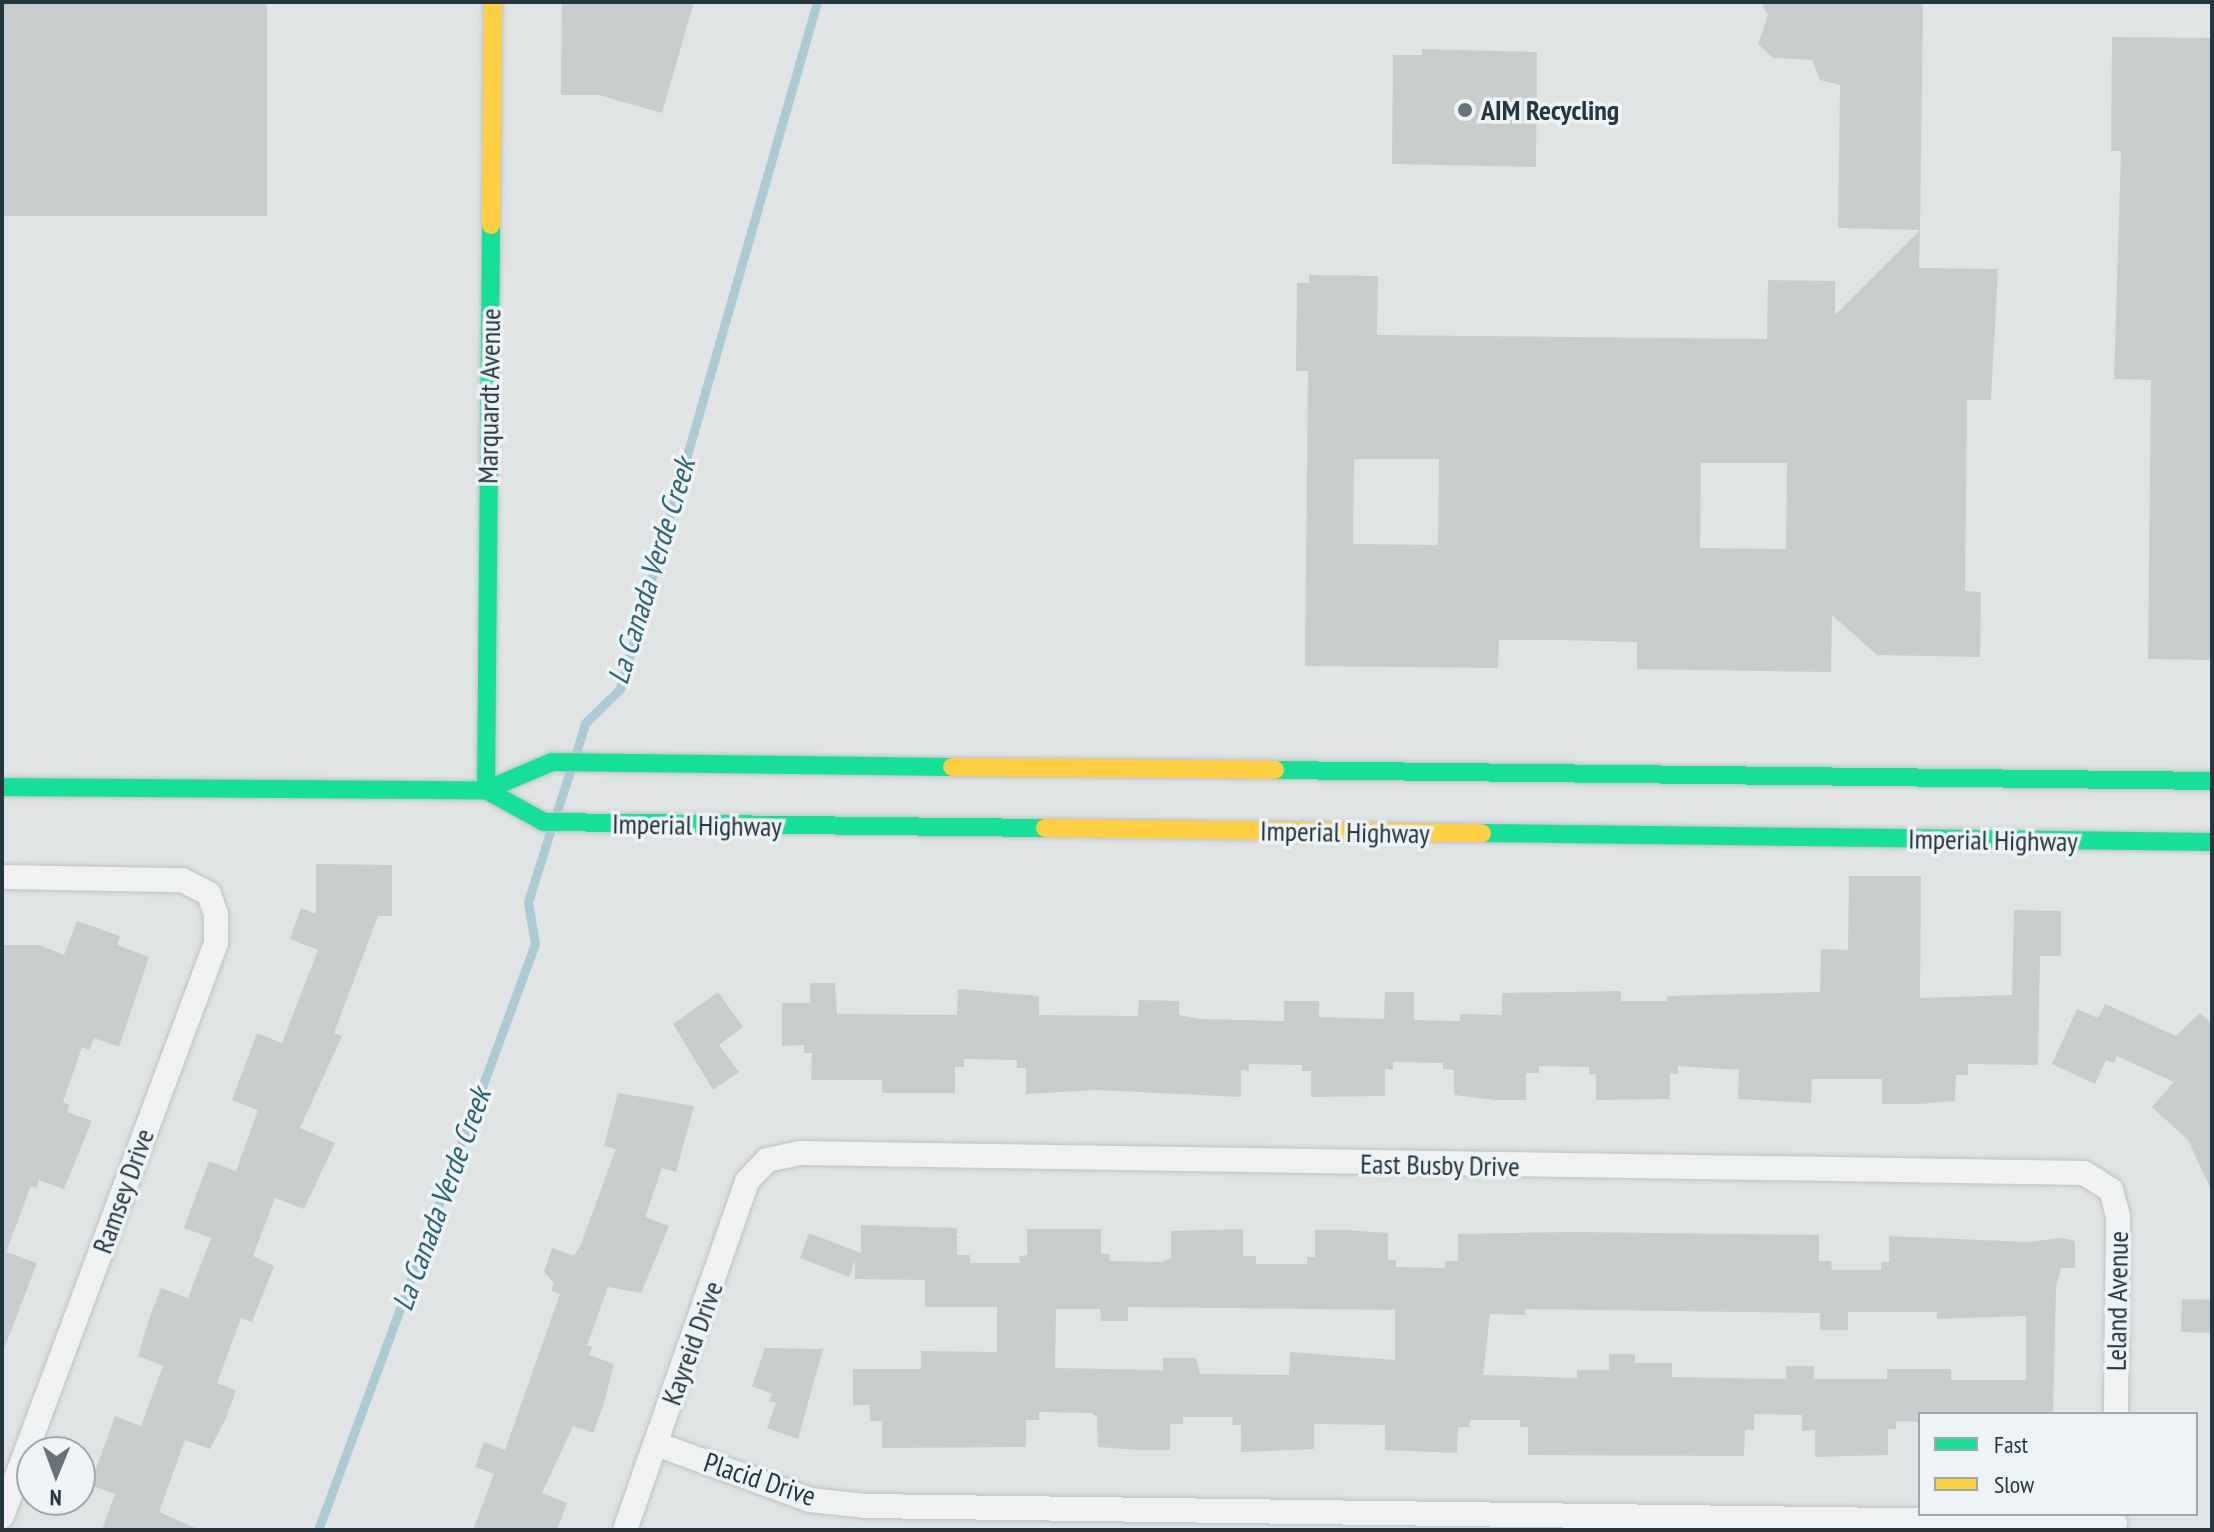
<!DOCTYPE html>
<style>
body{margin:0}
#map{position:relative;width:2214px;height:1532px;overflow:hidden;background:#e0e4e5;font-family:"PT Sans Narrow",sans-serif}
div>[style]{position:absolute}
.stream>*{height:9px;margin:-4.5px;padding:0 4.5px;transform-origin:4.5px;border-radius:4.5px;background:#accad3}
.building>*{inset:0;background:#c8cccd;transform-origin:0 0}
.roads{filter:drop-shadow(0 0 2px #bec2c3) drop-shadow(0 0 2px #bec2c3)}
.street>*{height:24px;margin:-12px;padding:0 12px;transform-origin:12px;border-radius:12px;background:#eff1f2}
.fast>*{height:18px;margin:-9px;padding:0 9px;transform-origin:9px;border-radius:9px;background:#16e098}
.slow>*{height:18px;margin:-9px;padding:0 9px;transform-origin:9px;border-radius:9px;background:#ffcf43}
.dots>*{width:22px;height:22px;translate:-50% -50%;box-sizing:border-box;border:4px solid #edf3f6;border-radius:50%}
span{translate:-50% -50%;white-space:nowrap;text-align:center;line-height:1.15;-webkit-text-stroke:7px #edf3f6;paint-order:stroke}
.poi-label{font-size:28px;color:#26363f;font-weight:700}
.left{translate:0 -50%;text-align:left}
.street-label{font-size:28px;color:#26363f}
.water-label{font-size:30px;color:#2e6376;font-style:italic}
.frame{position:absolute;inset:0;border:4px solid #26363f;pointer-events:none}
.legend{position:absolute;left:1918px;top:1412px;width:280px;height:104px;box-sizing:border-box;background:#edf3f6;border:2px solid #9da7ad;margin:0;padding:10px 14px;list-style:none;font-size:24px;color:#26363f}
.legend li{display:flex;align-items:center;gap:16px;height:40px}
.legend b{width:40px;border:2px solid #9da7ad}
.north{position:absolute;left:16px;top:1436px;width:80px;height:80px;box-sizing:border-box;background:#edf3f6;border:2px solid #9da7ad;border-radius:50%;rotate:181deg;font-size:22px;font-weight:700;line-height:32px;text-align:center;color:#26363f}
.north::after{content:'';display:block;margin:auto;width:28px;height:36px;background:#677379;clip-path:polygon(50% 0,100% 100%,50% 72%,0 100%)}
</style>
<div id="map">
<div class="stream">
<i style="left:576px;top:753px;width:31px;rotate:-73deg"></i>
<i style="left:585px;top:723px;width:49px;rotate:-44.2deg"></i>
<i style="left:620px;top:689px;width:715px;rotate:-74deg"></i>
<i style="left:557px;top:811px;width:42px;rotate:-72deg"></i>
<i style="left:318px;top:1530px;width:625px;rotate:-69.68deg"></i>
<i style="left:535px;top:944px;width:43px;rotate:-99.5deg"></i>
<i style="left:528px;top:902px;width:73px;rotate:-72.6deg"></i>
</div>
<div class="building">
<i style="left:2px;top:2px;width:265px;height:214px"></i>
<i style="clip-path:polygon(562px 2px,694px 2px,662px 113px,599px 95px,561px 95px)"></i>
<i style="clip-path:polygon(1761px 2px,1923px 2px,1920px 230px,1838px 228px,1840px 85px,1820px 80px,1812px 60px,1773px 58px,1758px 44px,1768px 15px)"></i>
<i style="clip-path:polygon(2112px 37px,2212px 38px,2212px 660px,2148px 659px,2151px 380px,2114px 379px,2121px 151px,2111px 151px)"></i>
<i style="clip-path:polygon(1422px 49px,1537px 52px,1536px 167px,1392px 164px,1393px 55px,1422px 55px)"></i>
<i style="clip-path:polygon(evenodd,1920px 230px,1919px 268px,1998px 269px,1991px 400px,1967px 400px,1965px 591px,1981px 592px,1980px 657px,1877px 655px,1832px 615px,1831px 672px,1637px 669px,1637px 642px,1558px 640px,1499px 640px,1498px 668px,1305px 666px,1308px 371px,1296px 371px,1297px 283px,1309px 283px,1309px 275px,1378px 276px,1377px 335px,1767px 339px,1768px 280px,1835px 281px,1835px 315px,1920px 230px,1354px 459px,1439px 459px,1438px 545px,1353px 544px,1354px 459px,1920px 230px,1701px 463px,1787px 463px,1786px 549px,1700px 548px,1701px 463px)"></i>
<i style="clip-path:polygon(316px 864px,392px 865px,392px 916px,378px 916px,334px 1033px,342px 1036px,300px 1128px,335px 1143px,304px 1209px,275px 1198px,253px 1256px,274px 1266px,252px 1322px,241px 1318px,217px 1383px,236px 1390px,226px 1418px,210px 1449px,185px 1440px,159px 1512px,200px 1530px,102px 1530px,115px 1494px,90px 1485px,104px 1447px,115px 1416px,141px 1426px,163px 1366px,138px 1356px,149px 1319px,161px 1288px,188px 1298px,211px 1238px,184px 1228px,195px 1198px,209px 1161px,236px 1171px,258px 1110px,232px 1100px,242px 1073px,257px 1033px,282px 1043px,318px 950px,290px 939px,301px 908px,316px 914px)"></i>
<i style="clip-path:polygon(1849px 876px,1921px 876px,1920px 998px,2012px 995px,2014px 910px,2061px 911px,2061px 956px,2040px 956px,2038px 1065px,1968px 1064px,1968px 1075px,1956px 1075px,1955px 1101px,1919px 1104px,1882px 1104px,1882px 1079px,1812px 1079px,1811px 1103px,1738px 1099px,1739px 1070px,1678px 1066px,1678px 1074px,1670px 1073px,1670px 1099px,1596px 1100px,1596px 1074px,1589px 1074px,1589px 1067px,1539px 1066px,1539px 1073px,1526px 1073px,1526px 1100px,1494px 1100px,1454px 1095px,1454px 1070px,1443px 1069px,1443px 1063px,1393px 1062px,1393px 1070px,1385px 1069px,1385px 1096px,1311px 1097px,1311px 1071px,1302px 1071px,1302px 1065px,1249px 1064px,1249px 1071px,1241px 1070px,1241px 1097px,1098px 1090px,1026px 1094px,1026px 1068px,1017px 1068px,1017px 1060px,964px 1059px,964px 1067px,955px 1067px,955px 1093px,882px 1093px,882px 1080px,811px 1080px,812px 1053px,804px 1053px,804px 1045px,782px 1046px,782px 1003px,810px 1003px,810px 983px,835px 983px,837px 1014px,957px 1015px,958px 989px,1039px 996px,1039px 1015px,1138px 1016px,1139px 1000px,1179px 1001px,1179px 1015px,1200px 1019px,1284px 1021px,1284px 1001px,1319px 1001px,1319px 1017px,1384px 1019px,1385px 992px,1414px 992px,1414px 1020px,1460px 1021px,1460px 1014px,1502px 1015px,1502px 993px,1621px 991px,1621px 1001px,1667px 1001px,1667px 996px,1820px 992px,1821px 949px,1848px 950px)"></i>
<i style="clip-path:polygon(77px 921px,120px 936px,117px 945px,149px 957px,119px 1047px,94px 1038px,89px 1050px,82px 1047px,63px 1102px,70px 1105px,67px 1112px,92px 1121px,64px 1189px,39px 1180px,37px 1188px,31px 1186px,6px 1252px,37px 1263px,4px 1349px,2px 945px,39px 945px,64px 955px)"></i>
<i style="clip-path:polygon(718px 992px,743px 1027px,719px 1045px,739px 1072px,713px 1090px,673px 1024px)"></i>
<i style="clip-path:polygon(2105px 1004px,2176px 1036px,2200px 1013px,2212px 1024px,2212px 1192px,2188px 1140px,2152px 1107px,2174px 1082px,2117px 1056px,2114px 1063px,2106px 1060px,2095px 1084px,2052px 1064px,2077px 1009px,2098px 1018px)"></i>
<i style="clip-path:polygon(618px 1093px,694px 1106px,676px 1172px,662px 1168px,645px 1217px,669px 1226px,641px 1293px,608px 1287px,587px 1345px,592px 1347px,589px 1355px,614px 1364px,604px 1403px,593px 1433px,573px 1426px,542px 1493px,567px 1503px,557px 1530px,473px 1530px,494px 1474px,475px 1467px,484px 1442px,505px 1450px,560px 1294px,551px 1291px,554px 1283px,544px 1272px,552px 1248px,574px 1256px,580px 1246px,616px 1149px,604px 1146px)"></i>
<i style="clip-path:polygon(evenodd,861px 1225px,957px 1228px,957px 1255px,970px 1255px,970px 1263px,1020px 1263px,1019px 1256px,1027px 1255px,1027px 1229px,1101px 1229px,1101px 1254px,1109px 1254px,1110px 1261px,1162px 1262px,1171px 1258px,1171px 1231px,1243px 1229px,1243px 1256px,1256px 1256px,1256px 1264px,1307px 1264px,1307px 1257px,1315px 1257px,1315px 1230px,1347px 1230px,1388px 1233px,1388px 1260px,1396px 1260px,1396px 1267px,1445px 1268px,1445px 1261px,1458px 1261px,1458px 1234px,1574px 1232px,1819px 1235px,1819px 1261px,1831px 1261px,1832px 1270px,1881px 1270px,1881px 1262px,1889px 1262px,1889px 1236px,2028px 1242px,2062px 1238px,2075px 1241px,2075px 1268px,2061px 1268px,2056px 1288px,2053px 1414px,1918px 1414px,1918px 1422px,1896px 1421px,1896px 1429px,1888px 1429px,1888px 1455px,1815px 1457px,1815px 1430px,1802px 1431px,1802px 1415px,1754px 1414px,1754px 1430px,1745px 1430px,1744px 1456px,1528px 1455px,1528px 1427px,1520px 1427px,1520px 1420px,1470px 1420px,1470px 1427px,1458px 1427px,1457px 1453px,1385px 1450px,1385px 1425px,1314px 1424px,1314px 1449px,1241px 1452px,1241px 1425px,1232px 1425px,1233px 1417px,1183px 1417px,1183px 1424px,1170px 1424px,1170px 1450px,1138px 1450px,1098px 1447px,1097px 1417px,1091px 1413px,1039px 1412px,1039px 1420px,1026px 1420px,1026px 1447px,882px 1448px,882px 1421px,870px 1421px,870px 1405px,853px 1405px,853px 1369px,921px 1369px,921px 1351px,997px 1352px,997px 1307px,925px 1307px,925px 1280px,855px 1279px,855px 1260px,849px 1277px,800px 1258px,809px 1233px,861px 1253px,861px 1225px,1128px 1307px,1395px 1310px,1395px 1360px,1290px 1352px,1289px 1375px,1200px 1374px,1196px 1358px,1163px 1358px,1163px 1370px,1055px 1368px,1056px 1309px,1100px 1309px,1101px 1321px,1128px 1321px,1128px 1307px,861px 1225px,1525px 1309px,1820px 1313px,1820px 1330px,1848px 1330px,1848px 1312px,1937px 1312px,1937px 1319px,2026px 1316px,2026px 1380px,1951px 1380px,1951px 1369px,1887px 1369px,1887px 1379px,1814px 1379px,1814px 1366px,1786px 1366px,1786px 1379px,1672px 1377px,1672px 1363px,1635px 1363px,1635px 1354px,1609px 1354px,1609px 1370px,1577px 1370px,1577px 1378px,1483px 1375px,1490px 1314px,1525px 1315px,1525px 1309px)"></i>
<i style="left:2182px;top:1299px;width:30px;height:33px;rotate:2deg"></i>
<i style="clip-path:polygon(765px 1348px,823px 1349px,798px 1439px,767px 1428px,776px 1403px,769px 1401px,772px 1394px,752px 1386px)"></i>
</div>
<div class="roads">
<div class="street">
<i style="left:2px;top:877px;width:180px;rotate:1deg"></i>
<i style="left:182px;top:880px;width:30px;rotate:27deg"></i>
<i style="left:209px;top:894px;width:21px;rotate:71deg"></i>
<i style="left:216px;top:914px;width:29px;rotate:90deg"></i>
<i style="left:216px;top:943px;width:612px;rotate:110.48deg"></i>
<i style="left:656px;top:1444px;width:164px;rotate:20deg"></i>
<i style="left:810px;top:1500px;width:55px;rotate:6.2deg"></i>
<i style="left:865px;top:1506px;width:1250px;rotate:0.78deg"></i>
<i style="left:625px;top:1530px;width:370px;rotate:-70.7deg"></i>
<i style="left:747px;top:1181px;width:29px;rotate:-46deg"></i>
<i style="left:767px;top:1160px;width:34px;rotate:-12deg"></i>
<i style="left:800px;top:1153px;width:1284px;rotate:0.89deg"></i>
<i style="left:2084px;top:1173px;width:32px;rotate:32deg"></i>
<i style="left:2111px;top:1190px;width:27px;rotate:75deg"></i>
<i style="left:2118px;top:1216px;width:198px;rotate:90.6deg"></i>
</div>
<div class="fast">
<i style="left:1275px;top:770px;width:937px;rotate:0.67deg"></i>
<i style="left:2px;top:787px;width:484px;rotate:0.4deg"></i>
<i style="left:486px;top:790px;width:72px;rotate:-23deg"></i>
<i style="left:552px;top:762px;width:400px;rotate:0.7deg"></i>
<i style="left:486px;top:790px;width:565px;rotate:-89.49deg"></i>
<i style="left:486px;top:790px;width:66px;rotate:28.9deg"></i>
<i style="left:544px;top:822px;width:501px;rotate:0.69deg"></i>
<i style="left:1482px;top:833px;width:730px;rotate:0.71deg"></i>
</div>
<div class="slow">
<i style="left:491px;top:225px;width:223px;rotate:-89.5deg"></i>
<i style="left:952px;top:767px;width:323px;rotate:0.5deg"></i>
<i style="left:1045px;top:828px;width:437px;rotate:0.7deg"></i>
</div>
</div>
<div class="dots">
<i style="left:1465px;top:110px;background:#677379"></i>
</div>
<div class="poi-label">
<span class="left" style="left:1481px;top:110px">AIM Recycling</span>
</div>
<div class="street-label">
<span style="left:489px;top:396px;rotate:-89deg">Marquardt Avenue</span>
<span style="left:697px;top:825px;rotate:1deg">Imperial Highway</span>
<span style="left:1345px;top:832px;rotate:1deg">Imperial Highway</span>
<span style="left:1993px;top:840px;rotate:1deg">Imperial Highway</span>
<span style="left:1440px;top:1165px;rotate:1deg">East Busby Drive</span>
<span style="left:123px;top:1191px;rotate:-70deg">Ramsey Drive</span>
<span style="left:2117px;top:1301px;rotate:-89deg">Leland Avenue</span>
<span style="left:692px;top:1343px;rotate:-70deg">Kayreid Drive</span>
<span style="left:760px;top:1479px;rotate:18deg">Placid Drive</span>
</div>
<div class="water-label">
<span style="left:651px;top:571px;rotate:-73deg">La Canada Verde Creek</span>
<span style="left:441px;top:1199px;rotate:-70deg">La Canada Verde Creek</span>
</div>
<div class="frame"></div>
<ul class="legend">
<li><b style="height:10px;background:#16e098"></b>Fast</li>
<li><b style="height:10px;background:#ffcf43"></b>Slow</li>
</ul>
<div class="north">N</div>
</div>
